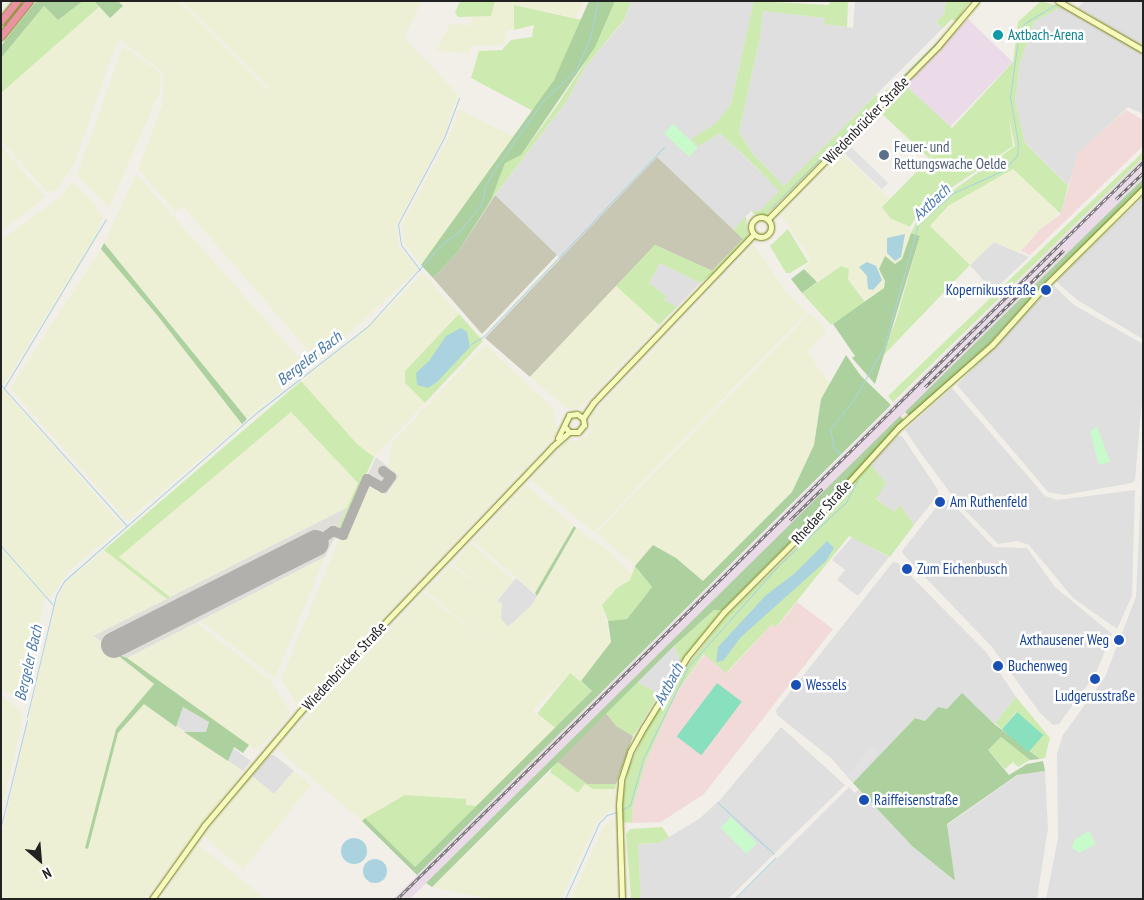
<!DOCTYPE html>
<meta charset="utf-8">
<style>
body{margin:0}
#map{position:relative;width:1144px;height:900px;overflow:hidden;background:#f2efe9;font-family:"PT Sans Narrow",sans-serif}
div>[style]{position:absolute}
.residential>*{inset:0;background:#e0dfdf}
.commercial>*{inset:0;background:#f2dad9}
.industrial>*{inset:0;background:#ebdbe8;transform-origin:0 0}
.airport>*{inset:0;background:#e1dfda}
.construction>*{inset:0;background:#c7c7b4}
.farmland>*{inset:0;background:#eef0d5;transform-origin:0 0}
.grass>*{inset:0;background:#cdebb0;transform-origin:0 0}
.forest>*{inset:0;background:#add19e}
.park>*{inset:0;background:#c8facc;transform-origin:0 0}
.pitch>*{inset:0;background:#88e0be;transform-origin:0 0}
.parking>*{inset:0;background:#e2e2e2;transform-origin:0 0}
.water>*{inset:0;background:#aad3df}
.round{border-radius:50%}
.stream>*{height:1px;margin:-0.5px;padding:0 0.5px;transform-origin:0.5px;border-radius:0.5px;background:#aad3df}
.taxiway>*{height:10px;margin:-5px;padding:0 5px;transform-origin:5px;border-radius:5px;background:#b1b0ac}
.runway>*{height:26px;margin:-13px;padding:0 13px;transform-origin:13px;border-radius:13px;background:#b1b0ac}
.roads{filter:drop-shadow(0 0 1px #707d05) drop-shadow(0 0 1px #707d05)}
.secondary>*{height:5px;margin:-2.5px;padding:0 2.5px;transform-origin:2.5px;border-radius:2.5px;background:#f7fabf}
.secondary>.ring{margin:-2.5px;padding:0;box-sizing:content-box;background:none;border:5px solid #f7fabf;border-radius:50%}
.highway>*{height:7px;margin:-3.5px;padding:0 3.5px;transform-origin:3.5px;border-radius:3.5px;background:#e892a2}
.rail>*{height:3px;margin-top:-1.5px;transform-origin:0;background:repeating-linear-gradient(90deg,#fff 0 4px,#707070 0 8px);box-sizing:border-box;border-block:1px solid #707070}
.dots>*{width:14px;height:14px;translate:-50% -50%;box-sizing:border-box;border:2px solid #fff;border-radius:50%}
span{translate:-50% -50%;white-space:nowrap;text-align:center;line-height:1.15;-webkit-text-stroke:5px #fff;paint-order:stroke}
.culture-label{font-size:15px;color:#0d838f}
.left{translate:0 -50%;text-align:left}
.street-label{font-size:15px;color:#222}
.service-label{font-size:15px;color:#4e5e75}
.transit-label{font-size:15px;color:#164399}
.right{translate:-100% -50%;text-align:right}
.water-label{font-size:16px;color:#4a7aab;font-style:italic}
.frame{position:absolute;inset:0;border:2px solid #222;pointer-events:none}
.north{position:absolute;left:15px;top:835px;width:50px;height:50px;-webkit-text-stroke:4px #fff;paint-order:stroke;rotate:153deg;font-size:14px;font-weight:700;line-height:20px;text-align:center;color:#222}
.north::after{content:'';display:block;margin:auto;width:18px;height:22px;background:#222;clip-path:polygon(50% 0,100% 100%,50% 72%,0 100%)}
</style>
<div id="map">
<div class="residential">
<i style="clip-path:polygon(631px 1px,754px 2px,731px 104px,699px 146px,720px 133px,780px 191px,760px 212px,751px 211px,733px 230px,657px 157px,561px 259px,495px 195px,566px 102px,585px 67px,624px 21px)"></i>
<i style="clip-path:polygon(855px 1px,946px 1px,944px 14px,936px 22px,943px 28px,784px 186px,753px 154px,739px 132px,760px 37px,763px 11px,825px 18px,825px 24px,853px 28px)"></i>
<i style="clip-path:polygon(1084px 1px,1143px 1px,1143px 47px,1078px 8px)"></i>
<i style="clip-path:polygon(1061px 7px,1143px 53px,1143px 114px,1128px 107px,1079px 153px,1068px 186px,1025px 143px,1015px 101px,1020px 63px,1034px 22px)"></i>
<i style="clip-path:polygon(1143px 197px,1143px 339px,1077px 300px,1056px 281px)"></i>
<i style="clip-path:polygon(994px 242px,1029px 257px,993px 291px,970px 265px)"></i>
<i style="clip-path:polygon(660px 263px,700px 283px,677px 307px,664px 300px,649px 283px)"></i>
<i style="clip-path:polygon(1053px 285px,1074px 305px,1143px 344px,1143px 389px,1135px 480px,1132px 483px,1064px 495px,1048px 492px,957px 385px)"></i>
<i style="clip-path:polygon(952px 388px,1045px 496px,1057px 500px,1135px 490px,1132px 596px,1117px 629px,1073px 598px,1029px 545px,1018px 541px,998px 544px,957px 502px,920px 452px,905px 430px)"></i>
<i style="clip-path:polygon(897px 436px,902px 436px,938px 490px,938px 495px,914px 525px,900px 505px,894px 513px,876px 498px,870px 464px)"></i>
<i style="clip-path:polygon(1143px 448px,1143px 899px,1046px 899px,1058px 838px,1057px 754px,1063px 735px,1105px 677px,1136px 597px)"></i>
<i style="clip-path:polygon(942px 500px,949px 500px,994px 547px,1027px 548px,1055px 587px,1112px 634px,1096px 673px,1059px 724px,1053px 725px,1040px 713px,992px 647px,904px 555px,902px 551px)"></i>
<i style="clip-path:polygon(852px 537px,889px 557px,858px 596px,837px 580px,845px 570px,832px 560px)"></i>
<i style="clip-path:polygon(893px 562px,898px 563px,986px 652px,1016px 697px,994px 724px,938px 707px,925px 721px,915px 718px,853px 783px,831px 758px,777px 715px,776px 710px)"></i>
<i style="clip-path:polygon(516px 578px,537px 596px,532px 605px,508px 627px,501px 619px,497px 601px)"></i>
<i style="clip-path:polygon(674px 646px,681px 661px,659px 694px,637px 682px)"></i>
<i style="clip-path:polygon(183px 707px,209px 722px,206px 732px,184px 732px,176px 727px)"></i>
<i style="clip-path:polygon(781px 727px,845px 785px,728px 899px,641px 899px,638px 844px,659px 843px,699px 819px,720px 800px)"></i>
<i style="clip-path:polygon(233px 748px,251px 761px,243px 771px,228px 761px)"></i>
<i style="clip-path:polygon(270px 755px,274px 755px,294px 771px,274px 794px,252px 776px)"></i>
<i style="clip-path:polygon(1045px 771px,1048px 828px,1037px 899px,736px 899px,849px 787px,855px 793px,859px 789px,912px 846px,954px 881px,947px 825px,1018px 775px)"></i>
</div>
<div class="commercial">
<i style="clip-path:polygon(1126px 110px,1143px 120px,1143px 146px,1030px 255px,1021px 251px,1040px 229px,1061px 214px,1078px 153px)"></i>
<i style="clip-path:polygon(797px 602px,833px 629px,704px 794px,661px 822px,632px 823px,633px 806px,646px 761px,677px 692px,705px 654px,727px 673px,772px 624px,777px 627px)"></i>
</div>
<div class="industrial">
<i style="left:968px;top:19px;width:62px;height:91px;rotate:44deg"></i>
<i style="clip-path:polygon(1143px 158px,1143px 179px,410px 899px,393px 899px)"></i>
</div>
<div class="airport">
<i style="clip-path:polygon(376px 457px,399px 476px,386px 495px,368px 485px,345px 539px,336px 535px,325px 557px,127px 658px,93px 636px,348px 507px,337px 530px,341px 532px)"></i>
</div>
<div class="construction">
<i style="clip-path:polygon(657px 157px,743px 239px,712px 271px,655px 245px,530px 377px,485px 338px)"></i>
<i style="clip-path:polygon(495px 195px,557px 255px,482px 334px,433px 278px,458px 252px)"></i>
<i style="clip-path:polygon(606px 713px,617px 726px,633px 736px,616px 784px,587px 784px,556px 761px)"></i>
</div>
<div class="farmland">
<i style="clip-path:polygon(118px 1px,179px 1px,268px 90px,269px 87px,182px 1px,422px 1px,404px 38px,458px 94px,443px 138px,397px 224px,399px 246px,418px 270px,318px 362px,183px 206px,175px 212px,138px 169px,162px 105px,164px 73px,130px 47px,120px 40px,116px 45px,74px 164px,57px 190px,47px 192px,1px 140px,1px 93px,99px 7px,110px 17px,122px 6px)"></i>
<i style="clip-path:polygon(495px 1px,585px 1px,576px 18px,514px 5px,514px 30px,507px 29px,503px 45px,471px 45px,470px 53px,436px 51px,450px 24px,471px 25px,472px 16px,491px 16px)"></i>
<i style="clip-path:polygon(123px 46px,160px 73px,160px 91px,109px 208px,77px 175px)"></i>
<i style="clip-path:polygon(459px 109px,514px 137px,421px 265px,404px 243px,402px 224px,448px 139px)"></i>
<i style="clip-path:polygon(1px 146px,46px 197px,1px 231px)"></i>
<i style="clip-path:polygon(842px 154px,890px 199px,882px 207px,890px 218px,910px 227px,911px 233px,902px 259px,895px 264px,885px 257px,879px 269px,885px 281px,884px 288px,868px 302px,848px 278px,849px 270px,840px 266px,817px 282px,804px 269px,811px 259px,781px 215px)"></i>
<i style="clip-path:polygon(1013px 169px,1051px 204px,1057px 211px,1056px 217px,1040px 229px,1019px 253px,994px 242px,970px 265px,930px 226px,948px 206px)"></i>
<i style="clip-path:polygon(136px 174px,308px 368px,247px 419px,104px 243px)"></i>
<i style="clip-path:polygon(73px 181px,93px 202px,103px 218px,95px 238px,4px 384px,1px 381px,1px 240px,61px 196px)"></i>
<i style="clip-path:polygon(754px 245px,783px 288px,806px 313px,594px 532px,531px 480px,567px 441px,576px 441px,587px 436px,591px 427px,591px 416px)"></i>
<i style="clip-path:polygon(101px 249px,157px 315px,242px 424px,127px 521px,10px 388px)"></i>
<i style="clip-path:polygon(423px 273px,459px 314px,405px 371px,405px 383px,425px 403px,374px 457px,358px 445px,301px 381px,369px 327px)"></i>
<i style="clip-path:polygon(616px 286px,659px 325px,580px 408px,568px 409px,530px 377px)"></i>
<i style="clip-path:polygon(810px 313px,827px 331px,807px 351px,830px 384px,821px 399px,814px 445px,792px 492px,703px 581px,676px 558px,653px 545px,635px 566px,596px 533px)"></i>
<i style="clip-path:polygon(487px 346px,554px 409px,557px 428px,553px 438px,298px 707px,281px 679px,340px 537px,345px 539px,368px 484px,386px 495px,399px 476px,388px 467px,392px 443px,479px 350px)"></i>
<i style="clip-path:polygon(1px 387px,123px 526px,70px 570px,49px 599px,1px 544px)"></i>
<i style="clip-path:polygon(291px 412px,358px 483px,348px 507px,170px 597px,119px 557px)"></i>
<i style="clip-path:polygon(526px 485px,574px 526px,535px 593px,473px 541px)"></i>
<i style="clip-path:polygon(576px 528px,610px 552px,633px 576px,602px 605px,611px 642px,581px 681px,570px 673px,533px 710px,555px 729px,477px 806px,466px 805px,466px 799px,405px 795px,362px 821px,277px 749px,424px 593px,491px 645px,426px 591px,451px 565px,502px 604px,501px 619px,508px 627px,532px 605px)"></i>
<i style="left:471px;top:543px;width:57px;height:27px;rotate:41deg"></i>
<i style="clip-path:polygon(1px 548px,45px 598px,22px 702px,1px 687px)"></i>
<i style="clip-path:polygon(104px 550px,167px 599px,93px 636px,154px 684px,116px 729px,88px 849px,118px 733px,144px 703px,243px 771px,145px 899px,1px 899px,1px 838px,55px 606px,65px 583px)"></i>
<i style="clip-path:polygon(325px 557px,275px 678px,201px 621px)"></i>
<i style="clip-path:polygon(197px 623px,270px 680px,291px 713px,257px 751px,127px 658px)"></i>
<i style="clip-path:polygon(1px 694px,19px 710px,22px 720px,2px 810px)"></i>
<i style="clip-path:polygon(294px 771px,311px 785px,243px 870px,204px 836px,252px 776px,274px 794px)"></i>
<i style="clip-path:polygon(550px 772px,578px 793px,585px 784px,593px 789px,615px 789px,614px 808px,597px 822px,561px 899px,488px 899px,432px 887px)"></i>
<i style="clip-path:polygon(613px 818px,617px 899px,570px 899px,604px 827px)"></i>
<i style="clip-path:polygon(197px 844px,244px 881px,265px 899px,161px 899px)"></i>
</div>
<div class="grass">
<i style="clip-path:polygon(83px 1px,94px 1px,99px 7px,1px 93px,1px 58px,44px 6px,58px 20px)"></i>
<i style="clip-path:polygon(460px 1px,495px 1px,491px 16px,458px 17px,455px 13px)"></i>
<i style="clip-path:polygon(615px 1px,631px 1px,624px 20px,585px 67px,566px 102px,491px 200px,505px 162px,521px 155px,556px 107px,581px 69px)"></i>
<i style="clip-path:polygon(754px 1px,829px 5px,830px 1px,848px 1px,847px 27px,824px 24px,825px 18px,763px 11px,760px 37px,739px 132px,753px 154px,784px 186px,876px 95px,879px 97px,887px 89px,889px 92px,766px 215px,754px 214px,752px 211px,760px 211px,779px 191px,759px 170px,720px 133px,699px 146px,691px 139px,715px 124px,731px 104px)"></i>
<i style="clip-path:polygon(946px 1px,970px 1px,956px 21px,952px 19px,943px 28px,936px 22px,944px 14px)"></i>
<i style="clip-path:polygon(1041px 1px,1061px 7px,1034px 22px,1020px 63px,1015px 101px,1025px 143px,1068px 186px,1061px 214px,1013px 169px,948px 206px,930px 226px,970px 265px,881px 358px,896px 320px,920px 236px,911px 233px,920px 214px,1015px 146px,1009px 119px,1013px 146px,935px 199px,918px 214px,910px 227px,890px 218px,882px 207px,939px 149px,929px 158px,880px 112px,906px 86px,952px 128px,1013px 62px,1018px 22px)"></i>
<i style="clip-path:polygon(514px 5px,582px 20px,554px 80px,533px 111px,471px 78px,479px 51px,502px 50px,511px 40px,532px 37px,534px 25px,514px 30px)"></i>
<i style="clip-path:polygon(1143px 152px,1143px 158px,893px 402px,888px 396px)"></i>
<i style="clip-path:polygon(746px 216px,748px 236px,715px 272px,700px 283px,660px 263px,649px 283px,666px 296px,664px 300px,677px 307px,659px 325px,616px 286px,655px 245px,713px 271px,743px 239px,733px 230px)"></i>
<i style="clip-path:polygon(788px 229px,808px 262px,790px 273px,786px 273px,770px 246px)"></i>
<i style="clip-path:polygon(841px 266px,849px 269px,848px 279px,866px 303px,831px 325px,802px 293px)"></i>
<i style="clip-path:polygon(459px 314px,483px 341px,425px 403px,405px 383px,405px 371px)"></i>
<i style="clip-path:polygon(301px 381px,358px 445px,374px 457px,340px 532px,337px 530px,358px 483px,291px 412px,119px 557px,170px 597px,167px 599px,104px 550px)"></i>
<i style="clip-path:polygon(870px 464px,886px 483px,876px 499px,894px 512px,900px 505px,914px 525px,890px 557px,849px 536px,776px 627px,772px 624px,726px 673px,704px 654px,677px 692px,646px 761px,633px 806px,632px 823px,623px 822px,623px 798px,629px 767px,647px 729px,680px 675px,727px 615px,804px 540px)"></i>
<i style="clip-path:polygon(635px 566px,652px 587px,627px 619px,608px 621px,602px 605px,617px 588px,630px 580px)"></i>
<i style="clip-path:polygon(714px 610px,722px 610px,681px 661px,674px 646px)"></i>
<i style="left:570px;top:673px;width:28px;height:52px;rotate:39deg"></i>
<i style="clip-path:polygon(637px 682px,659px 694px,633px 736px,616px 726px,606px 713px)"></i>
<i style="clip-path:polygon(1016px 697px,1050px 738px,1045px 758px,1040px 759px,1029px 750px,1042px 735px,1016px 712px,1002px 729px,995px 723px)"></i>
<i style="clip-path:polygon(1001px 737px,1030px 760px,1018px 767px,1013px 762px,1005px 769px,988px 750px)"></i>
<i style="clip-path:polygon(556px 761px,587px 784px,616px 784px,615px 789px,593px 789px,585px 784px,578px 793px,550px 772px)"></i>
<i style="clip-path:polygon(405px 795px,466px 799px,466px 805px,477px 806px,415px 867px,365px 818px)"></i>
<i style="clip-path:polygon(662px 827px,669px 837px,659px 843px,638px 844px,641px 899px,631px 899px,626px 834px,630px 829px)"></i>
</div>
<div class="forest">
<i style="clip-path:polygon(37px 1px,83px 1px,58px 20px,44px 6px,1px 58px,1px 46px)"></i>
<i style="clip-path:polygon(94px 1px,118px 1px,123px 6px,110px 18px)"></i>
<i style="clip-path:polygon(589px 1px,615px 1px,595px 47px,521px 155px,505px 163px,491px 200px,458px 252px,433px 278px,421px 265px,554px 80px)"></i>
<i style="clip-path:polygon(1143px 179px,1143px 188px,1049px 278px,989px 344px,909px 416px,905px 412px)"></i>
<i style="clip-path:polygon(911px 233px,920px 236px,875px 384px,852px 358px,855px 356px,833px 324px,884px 288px,885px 281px,879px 269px,885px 256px,895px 264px,902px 259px)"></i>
<i style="clip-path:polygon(104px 243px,247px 419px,242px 424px,157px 315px,101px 249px)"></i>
<i style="clip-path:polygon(804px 269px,817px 282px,802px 293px,791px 279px)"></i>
<i style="clip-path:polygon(846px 355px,861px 376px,891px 405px,417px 875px,362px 821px,365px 818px,415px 867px,592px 691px,581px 681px,611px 642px,608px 621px,627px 619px,652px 587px,635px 566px,653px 545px,676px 558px,703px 581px,792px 492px,814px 445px,821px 399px)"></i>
<i style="clip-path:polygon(900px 416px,904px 420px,797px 535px,722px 610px,714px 610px,674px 646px,432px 887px,426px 883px)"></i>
<i style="clip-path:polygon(574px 526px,576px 528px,537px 596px,535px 593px)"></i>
<i style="clip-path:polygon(115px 653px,127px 658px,249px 745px,243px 753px,234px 747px,228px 761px,184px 732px,206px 732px,209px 722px,183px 707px,176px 727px,144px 704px,118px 733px,88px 849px,85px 848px,116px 729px,154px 684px)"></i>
<i style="clip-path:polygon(962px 693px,993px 723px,1040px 759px,1030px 760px,1001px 737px,988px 750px,1009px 775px,1027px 764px,1043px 761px,1045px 771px,1017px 775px,947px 824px,955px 881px,912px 846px,853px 783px,915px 718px,925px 721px,938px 707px,947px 709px)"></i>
</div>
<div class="park">
<i style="left:673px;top:124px;width:34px;height:13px;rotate:43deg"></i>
<i style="clip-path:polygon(1097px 426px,1110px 462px,1099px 465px,1090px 432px)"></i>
<i style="left:731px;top:817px;width:37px;height:15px;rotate:45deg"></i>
<i style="clip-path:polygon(1089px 831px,1096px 844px,1079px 853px,1072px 848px,1074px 840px)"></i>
</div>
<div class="pitch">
<i style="left:717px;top:683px;width:31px;height:67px;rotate:37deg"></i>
<i style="left:1017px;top:712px;width:35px;height:23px;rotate:41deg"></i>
</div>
<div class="parking">
<i style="left:850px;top:146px;width:53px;height:9px;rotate:44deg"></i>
<i style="left:872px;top:746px;width:9px;height:38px;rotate:41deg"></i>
</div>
<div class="water">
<i style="clip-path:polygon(905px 234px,901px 257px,895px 261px,887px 253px,887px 238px)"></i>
<i style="clip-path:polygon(867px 262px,876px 266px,882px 280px,873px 290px,868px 289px,867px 276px,859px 267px)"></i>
<i style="clip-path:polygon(461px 328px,467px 332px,470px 347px,437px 382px,428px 388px,417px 385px,416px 373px,429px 361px,446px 336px)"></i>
<i style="clip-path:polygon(827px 541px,834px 548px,826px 561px,741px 637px,723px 661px,716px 662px,718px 647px,766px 595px,794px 574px)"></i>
<i class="round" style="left:341px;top:838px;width:26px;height:26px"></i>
<i class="round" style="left:363px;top:859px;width:24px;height:24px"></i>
</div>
<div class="stream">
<i style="left:771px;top:208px;width:245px;rotate:-45deg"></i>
<i style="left:420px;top:270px;width:31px;rotate:-127deg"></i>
<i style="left:401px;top:245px;width:21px;rotate:-98deg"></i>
<i style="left:398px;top:224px;width:98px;rotate:-61.9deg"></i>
<i style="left:444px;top:138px;width:43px;rotate:-69.4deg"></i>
<i style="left:471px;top:344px;width:15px;rotate:-32deg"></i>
<i style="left:484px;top:336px;width:261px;rotate:-46.4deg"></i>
<i style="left:1px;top:385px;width:189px;rotate:48.2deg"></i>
<i style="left:4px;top:388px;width:197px;rotate:-58.9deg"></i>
<i style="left:840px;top:453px;width:7px;rotate:-146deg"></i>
<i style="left:834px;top:449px;width:20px;rotate:-101deg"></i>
<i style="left:830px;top:429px;width:38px;rotate:-51deg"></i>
<i style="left:854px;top:399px;width:60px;rotate:-60deg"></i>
<i style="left:884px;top:347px;width:128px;rotate:-74.5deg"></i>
<i style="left:918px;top:224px;width:47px;rotate:-41.5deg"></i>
<i style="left:953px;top:193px;width:56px;rotate:-24.3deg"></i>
<i style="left:1004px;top:170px;width:20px;rotate:-49deg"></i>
<i style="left:1017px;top:155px;width:12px;rotate:-85deg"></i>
<i style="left:1018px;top:143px;width:47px;rotate:-99.9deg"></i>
<i style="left:1010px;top:97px;width:67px;rotate:-82.2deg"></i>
<i style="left:1019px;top:31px;width:10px;rotate:-53deg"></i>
<i style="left:1025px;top:23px;width:37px;rotate:-31deg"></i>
<i style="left:1px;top:546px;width:79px;rotate:48.6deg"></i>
<i style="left:27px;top:717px;width:125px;rotate:-76.6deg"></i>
<i style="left:56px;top:595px;width:16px;rotate:-60deg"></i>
<i style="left:64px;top:581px;width:255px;rotate:-41.2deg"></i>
<i style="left:256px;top:413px;width:142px;rotate:-37.8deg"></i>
<i style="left:368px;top:326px;width:110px;rotate:-47.9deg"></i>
<i style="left:442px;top:244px;width:21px;rotate:-35deg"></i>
<i style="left:459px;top:232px;width:35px;rotate:-51deg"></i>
<i style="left:481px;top:205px;width:22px;rotate:-77deg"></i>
<i style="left:486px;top:184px;width:21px;rotate:-59deg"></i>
<i style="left:497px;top:166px;width:80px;rotate:-54.7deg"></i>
<i style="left:543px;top:101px;width:45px;rotate:-43.2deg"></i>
<i style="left:576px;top:70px;width:32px;rotate:-66deg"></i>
<i style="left:589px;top:41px;width:41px;rotate:-77.3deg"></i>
<i style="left:717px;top:802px;width:77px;rotate:42.4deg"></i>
<i style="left:620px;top:811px;width:12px;rotate:-31deg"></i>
<i style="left:630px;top:805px;width:48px;rotate:-74.2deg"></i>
<i style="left:643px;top:759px;width:102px;rotate:-63.9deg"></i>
<i style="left:688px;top:667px;width:134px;rotate:-48.3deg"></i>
<i style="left:777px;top:567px;width:95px;rotate:-43.3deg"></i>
<i style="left:846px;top:502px;width:24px;rotate:-62deg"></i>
<i style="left:1px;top:826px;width:109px;rotate:-76.2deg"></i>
<i style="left:565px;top:899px;width:83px;rotate:-65.9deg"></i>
<i style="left:599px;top:823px;width:11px;rotate:-45deg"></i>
<i style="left:607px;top:815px;width:9px;rotate:-18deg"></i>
<i style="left:734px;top:899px;width:59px;rotate:-45deg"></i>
</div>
<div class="taxiway">
<i style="left:316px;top:543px;width:21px;rotate:-35deg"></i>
<i style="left:333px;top:531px;width:11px;rotate:22deg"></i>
<i style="left:343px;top:535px;width:61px;rotate:-66.8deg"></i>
<i style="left:367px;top:479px;width:18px;rotate:29deg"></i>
<i style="left:383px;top:488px;width:14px;rotate:-54deg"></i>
<i style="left:391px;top:477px;width:10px;rotate:-143deg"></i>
</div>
<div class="runway">
<i style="left:114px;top:645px;width:226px;rotate:-26.8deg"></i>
</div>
<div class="roads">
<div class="secondary">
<i style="left:1058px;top:1px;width:98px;rotate:30deg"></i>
<i class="ring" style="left:751px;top:217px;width:15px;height:15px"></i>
<i style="left:768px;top:219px;width:243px;rotate:-45.5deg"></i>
<i style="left:938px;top:46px;width:59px;rotate:-49.8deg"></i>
<i style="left:583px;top:418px;width:18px;rotate:-56deg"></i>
<i style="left:593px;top:403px;width:233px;rotate:-46.4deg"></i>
<i style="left:558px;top:438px;width:25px;rotate:-64deg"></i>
<i style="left:569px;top:415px;width:8px;rotate:-7deg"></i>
<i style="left:577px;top:414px;width:7px;rotate:34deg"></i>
<i style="left:583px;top:418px;width:7px;rotate:82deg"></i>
<i style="left:584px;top:425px;width:9px;rotate:131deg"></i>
<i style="left:578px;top:432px;width:9px;rotate:180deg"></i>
<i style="left:569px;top:432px;width:6px;rotate:-129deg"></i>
<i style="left:152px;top:899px;width:90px;rotate:-54.5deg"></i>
<i style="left:204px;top:826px;width:148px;rotate:-49.9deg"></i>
<i style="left:299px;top:713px;width:367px;rotate:-46.4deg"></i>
<i style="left:552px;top:447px;width:23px;rotate:-41deg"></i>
<i style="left:622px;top:899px;width:94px;rotate:-91.8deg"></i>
<i style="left:619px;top:805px;width:25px;rotate:-85deg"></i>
<i style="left:621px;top:780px;width:29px;rotate:-72deg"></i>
<i style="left:630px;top:752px;width:29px;rotate:-61deg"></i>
<i style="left:644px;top:727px;width:82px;rotate:-58.4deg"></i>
<i style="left:687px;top:657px;width:58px;rotate:-50.6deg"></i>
<i style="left:724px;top:612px;width:107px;rotate:-45deg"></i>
<i style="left:800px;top:536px;width:147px;rotate:-47.8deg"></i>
<i style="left:899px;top:427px;width:124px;rotate:-41.4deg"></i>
<i style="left:992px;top:345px;width:76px;rotate:-48.2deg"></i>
<i style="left:1043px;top:288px;width:141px;rotate:-44.7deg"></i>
</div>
<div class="highway">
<i style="left:1px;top:21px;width:26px;rotate:-51deg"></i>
<i style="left:1px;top:36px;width:45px;rotate:-51.3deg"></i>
</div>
</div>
<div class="rail">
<i style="left:1116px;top:199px;width:37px;rotate:-44deg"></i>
<i style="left:925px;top:387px;width:195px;rotate:-44.6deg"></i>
<i style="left:790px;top:520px;width:45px;rotate:-44.1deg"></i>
<i style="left:397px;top:899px;width:1049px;rotate:-44.65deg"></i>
</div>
<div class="dots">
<i style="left:998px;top:35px;background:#0f9aa8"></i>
<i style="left:884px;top:155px;background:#5c6f8a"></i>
<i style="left:1046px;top:290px;background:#1a4fb4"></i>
<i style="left:940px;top:502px;background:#1a4fb4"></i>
<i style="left:907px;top:569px;background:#1a4fb4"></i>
<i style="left:1119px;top:640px;background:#1a4fb4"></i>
<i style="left:998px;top:666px;background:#1a4fb4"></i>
<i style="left:1095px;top:679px;background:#1a4fb4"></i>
<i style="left:796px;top:685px;background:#1a4fb4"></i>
<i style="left:864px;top:800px;background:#1a4fb4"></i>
</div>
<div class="culture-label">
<span class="left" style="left:1008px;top:35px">Axtbach-Arena</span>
</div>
<div class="street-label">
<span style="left:866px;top:120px;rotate:-46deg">Wiedenbrücker Straße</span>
<span style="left:821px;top:512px;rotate:-48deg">Rhedaer Straße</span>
<span style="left:344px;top:666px;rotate:-47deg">Wiedenbrücker Straße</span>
</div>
<div class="service-label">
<span class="left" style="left:894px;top:155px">Feuer- und<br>Rettungswache Oelde</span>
</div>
<div class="transit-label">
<span class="right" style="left:1036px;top:290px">Kopernikusstraße</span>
<span class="left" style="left:950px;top:502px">Am Ruthenfeld</span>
<span class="left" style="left:917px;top:569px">Zum Eichenbusch</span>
<span class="right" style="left:1109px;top:640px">Axthausener Weg</span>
<span class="left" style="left:1008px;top:666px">Buchenweg</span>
<span class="left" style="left:806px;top:685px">Wessels</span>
<span style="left:1095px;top:696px">Ludgerusstraße</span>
<span class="left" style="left:874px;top:800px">Raiffeisenstraße</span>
</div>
<div class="water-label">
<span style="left:931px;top:202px;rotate:-43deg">Axtbach</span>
<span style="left:309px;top:358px;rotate:-38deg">Bergeler Bach</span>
<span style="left:28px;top:663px;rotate:-77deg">Bergeler Bach</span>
<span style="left:668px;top:684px;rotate:-62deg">Axtbach</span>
</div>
<div class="frame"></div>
<div class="north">N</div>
</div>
